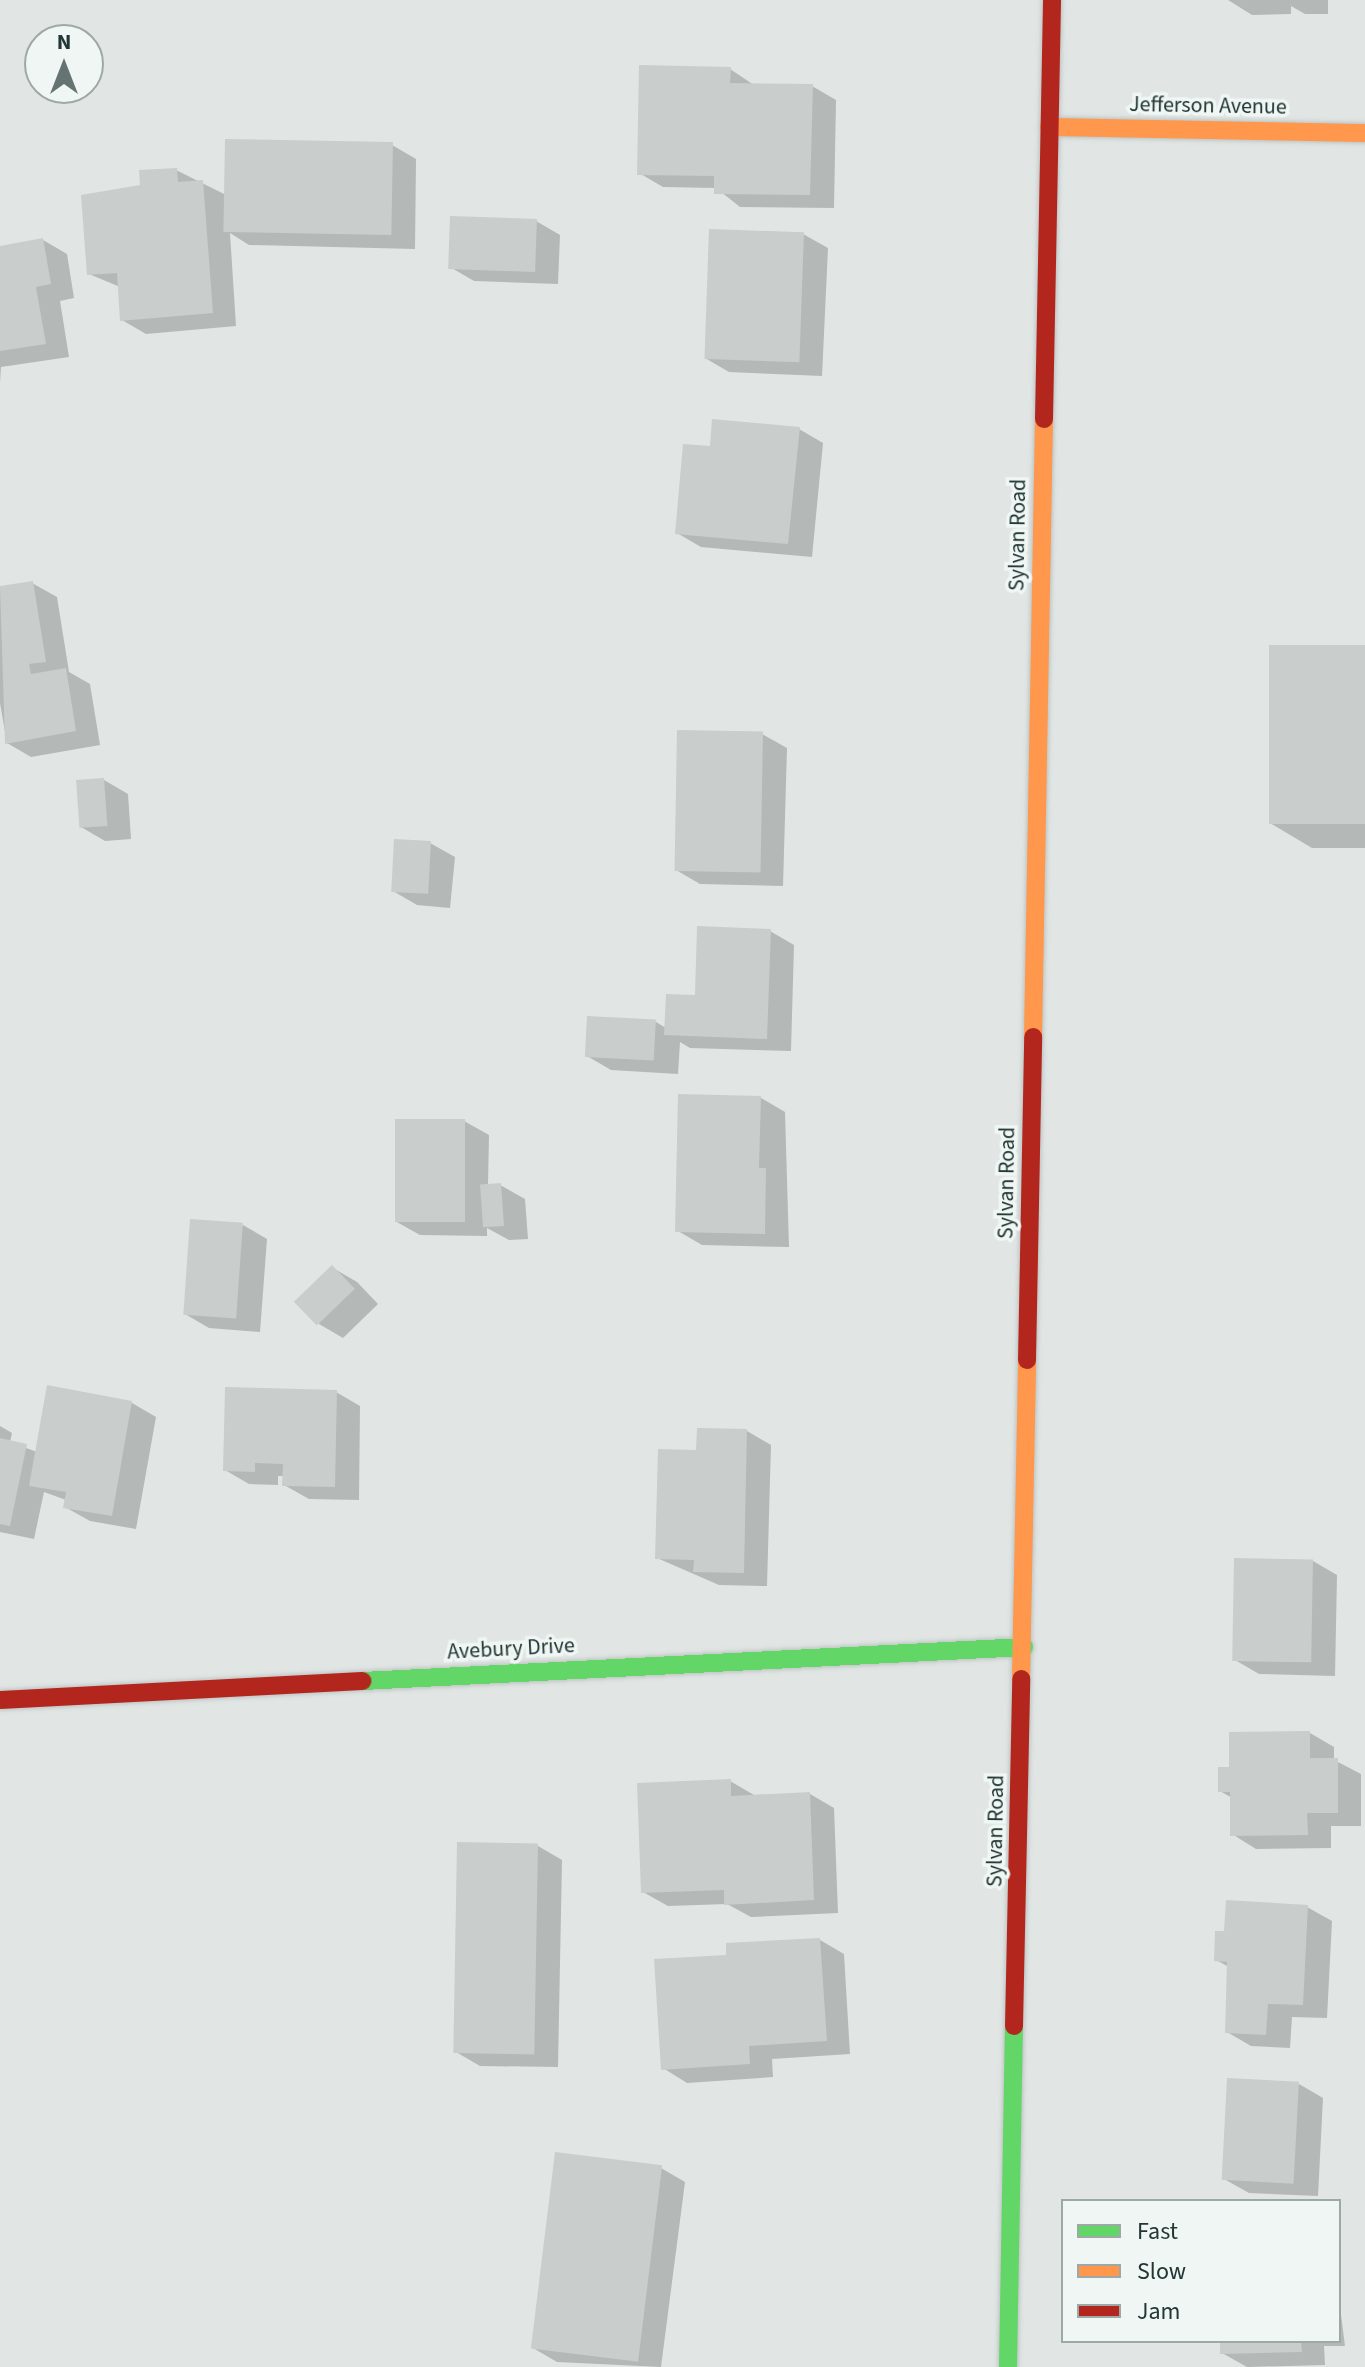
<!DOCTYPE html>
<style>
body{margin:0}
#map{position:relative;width:1365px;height:2367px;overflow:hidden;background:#e1e6e5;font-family:"Source Sans 3",sans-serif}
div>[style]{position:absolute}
.shadow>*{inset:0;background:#0003}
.building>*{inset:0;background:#c9cdcc;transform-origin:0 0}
.roads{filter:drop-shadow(0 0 2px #bec4c2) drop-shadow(0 0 2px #bec4c2)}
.fast>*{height:18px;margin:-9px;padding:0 9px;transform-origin:9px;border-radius:9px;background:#63d668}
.slow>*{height:18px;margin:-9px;padding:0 9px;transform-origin:9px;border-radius:9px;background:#ff974d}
.jam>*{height:18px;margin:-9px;padding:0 9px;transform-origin:9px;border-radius:9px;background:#b3261e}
span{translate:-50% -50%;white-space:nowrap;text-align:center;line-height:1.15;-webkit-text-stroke:7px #eff6f3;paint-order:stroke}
.street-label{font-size:22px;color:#223634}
.legend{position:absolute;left:1061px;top:2199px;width:280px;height:144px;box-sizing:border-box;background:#eff6f3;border:2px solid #9da9a7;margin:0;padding:10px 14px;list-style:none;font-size:24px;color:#223634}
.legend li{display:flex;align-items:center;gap:16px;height:40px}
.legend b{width:40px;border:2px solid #9da9a7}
.north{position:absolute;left:24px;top:24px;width:80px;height:80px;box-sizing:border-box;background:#eff6f3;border:2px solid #9da9a7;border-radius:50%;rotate:0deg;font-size:22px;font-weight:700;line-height:32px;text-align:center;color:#223634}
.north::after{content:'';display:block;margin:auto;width:28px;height:36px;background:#657472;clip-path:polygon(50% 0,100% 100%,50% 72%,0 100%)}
</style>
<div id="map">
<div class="shadow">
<i style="clip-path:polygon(1328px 0,1328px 14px,1305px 14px,1291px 6px,1291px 14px,1252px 15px,1228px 0)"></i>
<i style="clip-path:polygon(730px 69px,754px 85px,812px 86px,836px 100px,834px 208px,740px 207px,716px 188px,663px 187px,639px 173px)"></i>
<i style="clip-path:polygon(392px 145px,416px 159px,415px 249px,249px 245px,230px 233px,236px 326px,146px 334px,122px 320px,120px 287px,89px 274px,142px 187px,176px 170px,226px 195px)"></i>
<i style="clip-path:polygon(536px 221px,560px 235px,558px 284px,474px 281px,450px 267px)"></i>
<i style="clip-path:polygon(803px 234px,828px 248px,822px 376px,729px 372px,705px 358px)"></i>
<i style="clip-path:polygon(43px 240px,67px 254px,74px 298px,60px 301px,69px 357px,1px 367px,0 383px,0 248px)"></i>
<i style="clip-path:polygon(799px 429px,823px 443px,812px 557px,701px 547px,677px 533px,711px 448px)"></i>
<i style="clip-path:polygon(32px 583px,57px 597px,69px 672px,90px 684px,100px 745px,31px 757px,7px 743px,0 703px,0 588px)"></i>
<i style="clip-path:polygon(1365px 647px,1365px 848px,1312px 848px,1270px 823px)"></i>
<i style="clip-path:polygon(762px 734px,787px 748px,783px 886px,700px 884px,676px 870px)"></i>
<i style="clip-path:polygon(104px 780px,128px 794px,131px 839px,105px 841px,81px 827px)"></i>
<i style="clip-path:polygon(430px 843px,455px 857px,450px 908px,417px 905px,393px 891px)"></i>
<i style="clip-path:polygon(770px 931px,794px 945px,791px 1051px,690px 1048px,680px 1042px,678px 1074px,611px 1070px,587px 1056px,656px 1022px,666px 1028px)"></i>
<i style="clip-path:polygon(761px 1098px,785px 1112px,789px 1247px,702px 1245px,678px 1231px)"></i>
<i style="clip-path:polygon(464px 1121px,489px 1135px,488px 1185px,500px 1185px,525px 1199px,528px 1239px,509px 1240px,487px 1228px,487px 1236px,420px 1235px,395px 1221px)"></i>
<i style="clip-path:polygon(243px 1225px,267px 1239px,260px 1332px,209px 1328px,185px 1314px)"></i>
<i style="clip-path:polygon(333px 1268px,357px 1282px,378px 1304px,343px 1338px,319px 1324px)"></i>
<i style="clip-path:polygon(336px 1392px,360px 1406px,359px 1500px,309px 1499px,284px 1485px,285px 1476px,278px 1476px,278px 1485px,249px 1484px,225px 1470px)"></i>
<i style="clip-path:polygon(132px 1403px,156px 1417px,136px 1529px,90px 1521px,65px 1507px,66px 1500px,44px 1492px,34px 1539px,0 1532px,0 1426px,12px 1433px,10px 1442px,37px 1452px)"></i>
<i style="clip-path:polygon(747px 1431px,771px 1445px,767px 1586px,719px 1585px,657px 1558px)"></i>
<i style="clip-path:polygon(1313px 1561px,1337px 1575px,1335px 1676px,1259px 1674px,1235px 1660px)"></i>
<i style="clip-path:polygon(1310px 1733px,1334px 1747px,1334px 1760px,1361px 1774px,1361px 1826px,1331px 1826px,1331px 1848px,1256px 1849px,1232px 1834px,1232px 1798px,1220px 1791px,1231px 1769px)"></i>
<i style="clip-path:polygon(730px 1781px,754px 1795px,810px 1794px,834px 1808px,838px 1913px,751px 1917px,727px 1904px,668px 1906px,643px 1892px)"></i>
<i style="clip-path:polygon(538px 1846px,562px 1860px,558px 2067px,480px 2066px,456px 2052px)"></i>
<i style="clip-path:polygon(1307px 1907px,1332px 1921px,1327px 2018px,1292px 2017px,1290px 2048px,1251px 2046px,1227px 2032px,1229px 1967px,1216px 1960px,1226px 1933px)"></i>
<i style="clip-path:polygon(820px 1940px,844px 1954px,850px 2054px,772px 2059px,773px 2077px,687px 2083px,663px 2068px,728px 1957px)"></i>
<i style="clip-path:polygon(1299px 2084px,1323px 2098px,1318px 2196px,1249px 2193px,1224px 2179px)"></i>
<i style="clip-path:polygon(661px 2168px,685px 2182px,661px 2367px,557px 2362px,533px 2348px)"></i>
<i style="clip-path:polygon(1339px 2299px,1345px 2346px,1324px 2346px,1325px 2365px,1247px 2367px,1222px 2353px,1222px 2341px,1339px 2341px)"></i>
</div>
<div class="building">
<i style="clip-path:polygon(639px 65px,731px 67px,730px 83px,813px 84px,810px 195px,714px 194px,714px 176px,637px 175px)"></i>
<i style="left:225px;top:139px;width:168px;height:93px;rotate:1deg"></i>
<i style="clip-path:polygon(177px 168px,178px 182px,203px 180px,213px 313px,120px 321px,117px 273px,87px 275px,81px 195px,140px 185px,139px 170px)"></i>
<i style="left:450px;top:216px;width:87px;height:53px;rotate:2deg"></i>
<i style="left:709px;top:229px;width:95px;height:130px;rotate:2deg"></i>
<i style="clip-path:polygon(43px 238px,51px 284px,36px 287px,46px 344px,0 351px,0 246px)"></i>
<i style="clip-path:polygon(712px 419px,800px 427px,788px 544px,675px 534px,683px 444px,710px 446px)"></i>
<i style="clip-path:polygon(33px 581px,46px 662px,29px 664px,31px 674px,66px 668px,76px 731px,5px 744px,0 586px)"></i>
<i style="left:1269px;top:645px;width:96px;height:179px"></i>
<i style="left:677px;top:730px;width:86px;height:141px;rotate:1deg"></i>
<i style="left:104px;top:778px;width:48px;height:28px;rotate:86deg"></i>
<i style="left:394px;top:839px;width:37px;height:53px;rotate:3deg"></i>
<i style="clip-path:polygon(697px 926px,771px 929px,767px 1039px,664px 1035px,666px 994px,695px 995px)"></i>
<i style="left:587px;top:1016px;width:69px;height:41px;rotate:3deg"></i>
<i style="clip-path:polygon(678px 1094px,761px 1096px,759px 1168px,766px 1168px,765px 1234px,675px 1232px)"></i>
<i style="left:395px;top:1119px;width:70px;height:103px"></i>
<i style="left:501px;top:1183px;width:43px;height:21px;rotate:86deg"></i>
<i style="left:190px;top:1219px;width:53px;height:96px;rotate:4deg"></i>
<i style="left:332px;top:1265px;width:33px;height:53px;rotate:46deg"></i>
<i style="clip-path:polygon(47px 1385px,132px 1401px,112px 1516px,63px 1508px,66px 1492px,29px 1486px)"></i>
<i style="clip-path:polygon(225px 1387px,337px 1390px,335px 1487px,282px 1486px,283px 1464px,255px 1463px,255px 1472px,223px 1471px)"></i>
<i style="clip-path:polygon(697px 1428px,747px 1429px,744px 1573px,693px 1572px,694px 1560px,655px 1559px,658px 1449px,696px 1450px)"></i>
<i style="clip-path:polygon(0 1438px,27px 1444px,10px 1526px,0 1524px)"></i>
<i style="left:1234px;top:1558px;width:79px;height:103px;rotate:1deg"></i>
<i style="clip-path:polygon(1310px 1731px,1310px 1758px,1338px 1758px,1338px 1813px,1307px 1813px,1308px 1835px,1230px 1836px,1230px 1792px,1218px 1792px,1218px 1767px,1229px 1767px,1229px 1732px)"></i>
<i style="clip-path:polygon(731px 1779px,731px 1796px,810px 1792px,814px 1900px,724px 1905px,724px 1890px,641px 1893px,637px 1783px)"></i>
<i style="left:457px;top:1842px;width:81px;height:211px;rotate:1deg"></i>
<i style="clip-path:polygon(1226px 1900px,1308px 1905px,1303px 2005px,1268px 2004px,1266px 2035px,1225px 2033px,1227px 1962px,1214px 1961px,1215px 1931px,1224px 1931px)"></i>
<i style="clip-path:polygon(820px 1938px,827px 2041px,749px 2046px,750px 2064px,661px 2070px,654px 1959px,726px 1955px,726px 1943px)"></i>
<i style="left:1227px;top:2078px;width:72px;height:102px;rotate:3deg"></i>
<i style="left:555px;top:2152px;width:108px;height:198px;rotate:7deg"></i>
<i style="clip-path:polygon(1220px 2341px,1301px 2341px,1302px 2352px,1220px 2354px)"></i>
</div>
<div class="roads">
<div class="fast">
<i style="left:363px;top:1681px;width:662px;rotate:-2.94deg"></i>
<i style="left:1008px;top:2367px;width:341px;rotate:-89deg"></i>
</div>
<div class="slow">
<i style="left:1049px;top:127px;width:316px;rotate:1.1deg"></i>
<i style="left:1033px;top:1037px;width:618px;rotate:-88.98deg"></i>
<i style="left:1021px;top:1679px;width:319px;rotate:-88.9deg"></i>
</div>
<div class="jam">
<i style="left:1044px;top:419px;width:419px;rotate:-88.9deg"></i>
<i style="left:1027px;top:1360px;width:323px;rotate:-88.9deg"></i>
<i style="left:0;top:1700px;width:363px;rotate:-3deg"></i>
<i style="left:1014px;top:2026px;width:347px;rotate:-88.8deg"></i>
</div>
</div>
<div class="street-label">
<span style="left:1208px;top:106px;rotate:1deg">Jefferson Avenue</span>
<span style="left:1018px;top:535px;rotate:-89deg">Sylvan Road</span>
<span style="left:1007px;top:1183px;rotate:-89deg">Sylvan Road</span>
<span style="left:511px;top:1649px;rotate:-3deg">Avebury Drive</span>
<span style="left:996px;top:1831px;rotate:-89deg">Sylvan Road</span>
</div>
<ul class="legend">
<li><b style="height:10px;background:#63d668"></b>Fast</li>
<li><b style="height:10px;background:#ff974d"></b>Slow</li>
<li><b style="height:10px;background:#b3261e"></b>Jam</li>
</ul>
<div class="north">N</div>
</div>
